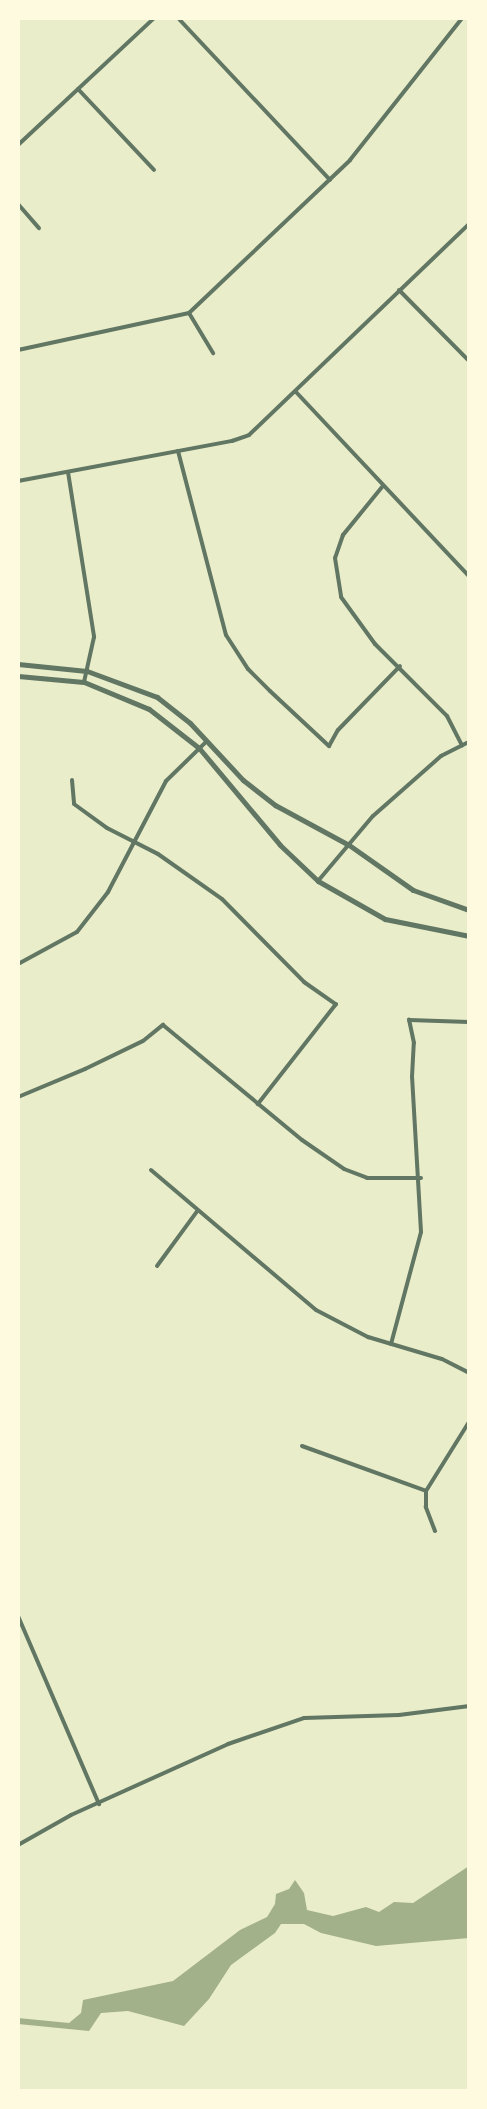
<!DOCTYPE html>
<style>
body{margin:0}
#map{position:relative;width:487px;height:2109px;overflow:hidden;background:#e9edc9;font-family:Roboto,sans-serif}
div>[style]{position:absolute}
.water>*{inset:0;background:#a3b18a}
.minor>*{height:4px;margin:-2px;padding:0 2px;transform-origin:2px;border-radius:2px;background:#617663}
.tertiary>*{height:5px;margin:-2.5px;padding:0 2.5px;transform-origin:2.5px;border-radius:2.5px;background:#617663}
span{translate:-50% -50%;white-space:nowrap;text-align:center;line-height:1.15;-webkit-text-stroke:4.5px #fefae0;paint-order:stroke}
.frame{position:absolute;inset:0;border:20px solid #fefae0;pointer-events:none}
</style>
<div id="map">
<div class="water">
<i style="clip-path:polygon(469px 1866px,469px 1938px,376px 1946px,321px 1933px,304px 1924px,281px 1924px,275px 1933px,231px 1965px,209px 1999px,184px 2026px,128px 2011px,101px 2013px,89px 2031px,18px 2024px,18px 2018px,69px 2023px,81px 2013px,83px 2000px,173px 1981px,240px 1930px,267px 1917px,275px 1904px,276px 1894px,289px 1889px,295px 1880px,304px 1893px,307px 1910px,333px 1916px,366px 1907px,379px 1912px,394px 1902px,413px 1903px)"></i>
</div>
<div class="minor">
<i style="left:178px;top:18px;width:222px;rotate:46.8deg"></i>
<i style="left:78px;top:89px;width:111px;rotate:46.8deg"></i>
<i style="left:18px;top:145px;width:186px;rotate:-43deg"></i>
<i style="left:18px;top:204px;width:32px;rotate:49deg"></i>
<i style="left:399px;top:290px;width:100px;rotate:45.4deg"></i>
<i style="left:189px;top:313px;width:47px;rotate:59deg"></i>
<i style="left:18px;top:350px;width:175px;rotate:-12.2deg"></i>
<i style="left:189px;top:313px;width:222px;rotate:-43.5deg"></i>
<i style="left:350px;top:160px;width:181px;rotate:-51.7deg"></i>
<i style="left:296px;top:392px;width:253px;rotate:46.8deg"></i>
<i style="left:178px;top:451px;width:190px;rotate:75.4deg"></i>
<i style="left:226px;top:635px;width:40px;rotate:57.1deg"></i>
<i style="left:248px;top:669px;width:31px;rotate:45deg"></i>
<i style="left:270px;top:691px;width:81px;rotate:43deg"></i>
<i style="left:329px;top:746px;width:18px;rotate:-61deg"></i>
<i style="left:338px;top:730px;width:89px;rotate:-45.9deg"></i>
<i style="left:68px;top:472px;width:167px;rotate:81deg"></i>
<i style="left:94px;top:637px;width:46px;rotate:102.5deg"></i>
<i style="left:18px;top:481px;width:218px;rotate:-10.6deg"></i>
<i style="left:232px;top:441px;width:18px;rotate:-19deg"></i>
<i style="left:249px;top:435px;width:305px;rotate:-43.8deg"></i>
<i style="left:382px;top:487px;width:62px;rotate:129.1deg"></i>
<i style="left:343px;top:535px;width:24px;rotate:109deg"></i>
<i style="left:335px;top:558px;width:39px;rotate:81deg"></i>
<i style="left:341px;top:597px;width:58px;rotate:54.1deg"></i>
<i style="left:375px;top:644px;width:102px;rotate:45deg"></i>
<i style="left:447px;top:716px;width:33px;rotate:63deg"></i>
<i style="left:72px;top:780px;width:24px;rotate:85deg"></i>
<i style="left:74px;top:804px;width:41px;rotate:36deg"></i>
<i style="left:107px;top:828px;width:57px;rotate:27deg"></i>
<i style="left:158px;top:854px;width:78px;rotate:35.1deg"></i>
<i style="left:222px;top:899px;width:117px;rotate:45.3deg"></i>
<i style="left:304px;top:982px;width:39px;rotate:35deg"></i>
<i style="left:336px;top:1004px;width:127px;rotate:128deg"></i>
<i style="left:318px;top:881px;width:85px;rotate:-49.8deg"></i>
<i style="left:373px;top:816px;width:91px;rotate:-41.4deg"></i>
<i style="left:441px;top:756px;width:31px;rotate:-27deg"></i>
<i style="left:18px;top:964px;width:67px;rotate:-28.5deg"></i>
<i style="left:77px;top:932px;width:51px;rotate:-52.2deg"></i>
<i style="left:108px;top:892px;width:125px;rotate:-62.4deg"></i>
<i style="left:166px;top:781px;width:57px;rotate:-44.3deg"></i>
<i style="left:18px;top:1097px;width:73px;rotate:-22.7deg"></i>
<i style="left:85px;top:1069px;width:64px;rotate:-25.8deg"></i>
<i style="left:143px;top:1041px;width:26px;rotate:-39deg"></i>
<i style="left:163px;top:1025px;width:180px;rotate:39.6deg"></i>
<i style="left:302px;top:1140px;width:51px;rotate:34.6deg"></i>
<i style="left:344px;top:1169px;width:25px;rotate:21deg"></i>
<i style="left:367px;top:1178px;width:54px"></i>
<i style="left:151px;top:1170px;width:216px;rotate:40.3deg"></i>
<i style="left:316px;top:1310px;width:59px;rotate:27.4deg"></i>
<i style="left:368px;top:1337px;width:77px;rotate:16.6deg"></i>
<i style="left:442px;top:1359px;width:30px;rotate:27deg"></i>
<i style="left:157px;top:1266px;width:69px;rotate:-53.8deg"></i>
<i style="left:391px;top:1344px;width:116px;rotate:-75deg"></i>
<i style="left:421px;top:1232px;width:155px;rotate:-93.3deg"></i>
<i style="left:412px;top:1077px;width:34px;rotate:-87deg"></i>
<i style="left:414px;top:1043px;width:24px;rotate:-102deg"></i>
<i style="left:409px;top:1020px;width:60px;rotate:1.9deg"></i>
<i style="left:302px;top:1446px;width:132px;rotate:19.9deg"></i>
<i style="left:435px;top:1531px;width:26px;rotate:-111deg"></i>
<i style="left:426px;top:1507px;width:16px;rotate:-90deg"></i>
<i style="left:426px;top:1491px;width:81px;rotate:-58.1deg"></i>
<i style="left:18px;top:1616px;width:205px;rotate:66.7deg"></i>
<i style="left:18px;top:1845px;width:61px;rotate:-29.5deg"></i>
<i style="left:71px;top:1815px;width:172px;rotate:-24.3deg"></i>
<i style="left:228px;top:1744px;width:80px;rotate:-18.9deg"></i>
<i style="left:304px;top:1718px;width:95px;rotate:-1.8deg"></i>
<i style="left:399px;top:1715px;width:71px;rotate:-7.3deg"></i>
</div>
<div class="tertiary">
<i style="left:18px;top:664px;width:69px;rotate:5.8deg"></i>
<i style="left:87px;top:671px;width:75px;rotate:20.4deg"></i>
<i style="left:157px;top:697px;width:42px;rotate:38.2deg"></i>
<i style="left:190px;top:723px;width:78px;rotate:47.1deg"></i>
<i style="left:243px;top:780px;width:41px;rotate:38deg"></i>
<i style="left:275px;top:805px;width:84px;rotate:28.4deg"></i>
<i style="left:349px;top:845px;width:78px;rotate:35.1deg"></i>
<i style="left:413px;top:890px;width:59px;rotate:19.7deg"></i>
<i style="left:18px;top:676px;width:66px;rotate:5.2deg"></i>
<i style="left:84px;top:682px;width:70px;rotate:22.6deg"></i>
<i style="left:149px;top:709px;width:63px;rotate:38deg"></i>
<i style="left:199px;top:748px;width:126px;rotate:50.1deg"></i>
<i style="left:280px;top:845px;width:52px;rotate:43.5deg"></i>
<i style="left:318px;top:881px;width:77px;rotate:29.6deg"></i>
<i style="left:385px;top:919px;width:86px;rotate:11.4deg"></i>
</div>
<div class="frame"></div>
</div>
